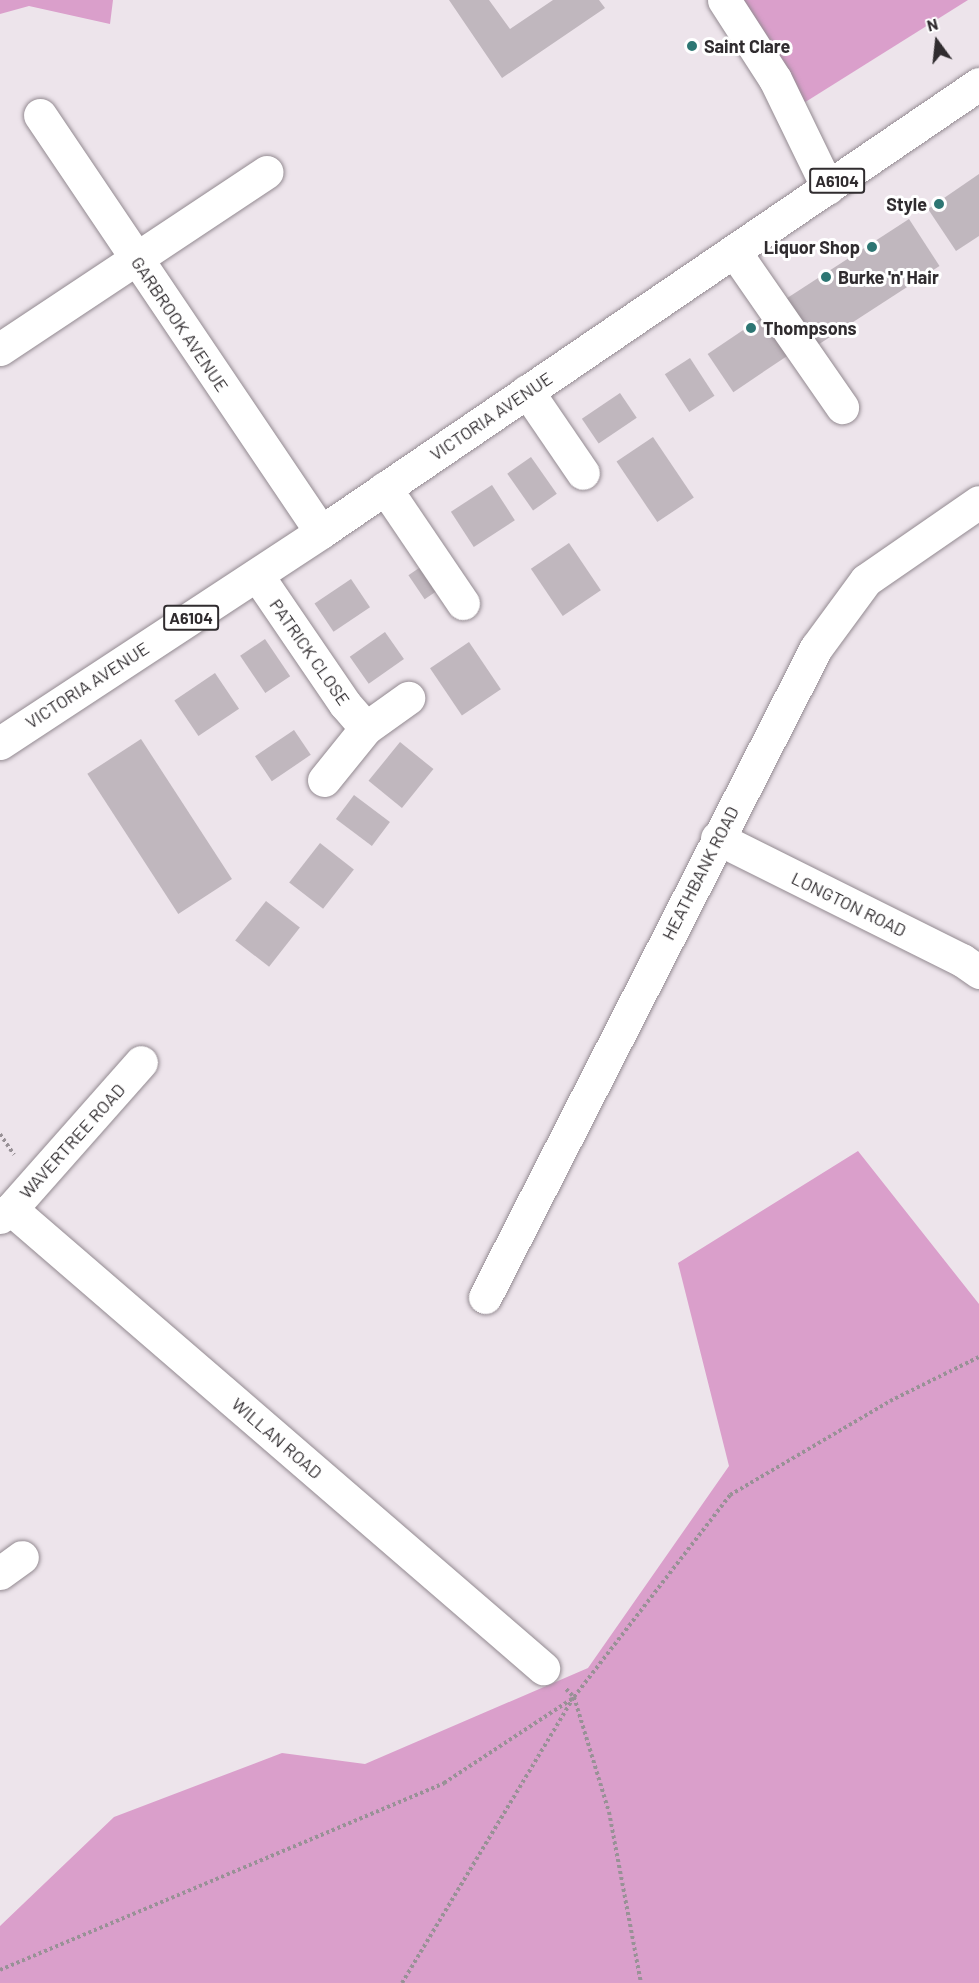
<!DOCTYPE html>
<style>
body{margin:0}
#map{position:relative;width:979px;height:1983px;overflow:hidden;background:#ede4eb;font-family:Barlow,sans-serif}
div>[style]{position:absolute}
.green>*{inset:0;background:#da9fcb}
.building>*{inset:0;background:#c0b7be;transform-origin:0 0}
.path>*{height:4px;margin-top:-2px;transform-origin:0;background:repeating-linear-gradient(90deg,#989196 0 3px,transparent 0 6px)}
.roads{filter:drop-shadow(0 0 2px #938a91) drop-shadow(0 0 2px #938a91)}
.minor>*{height:33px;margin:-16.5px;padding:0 16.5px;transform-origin:16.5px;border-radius:16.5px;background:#fff}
.major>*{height:33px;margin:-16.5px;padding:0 16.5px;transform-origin:16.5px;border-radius:16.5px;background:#fff}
.dots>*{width:16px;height:16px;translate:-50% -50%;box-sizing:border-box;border:3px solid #fff;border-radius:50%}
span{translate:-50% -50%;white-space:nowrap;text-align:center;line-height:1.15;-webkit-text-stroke:6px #fff;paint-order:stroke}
.shield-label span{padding:2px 4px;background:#fff;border:2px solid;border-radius:4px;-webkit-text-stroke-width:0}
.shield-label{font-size:16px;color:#302c2f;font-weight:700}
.poi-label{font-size:18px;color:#302c2f;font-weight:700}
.left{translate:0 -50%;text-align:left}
.right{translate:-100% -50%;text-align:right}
.street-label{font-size:18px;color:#302c2f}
.north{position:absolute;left:907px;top:12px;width:60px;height:60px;-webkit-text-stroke:4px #fff;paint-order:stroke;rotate:345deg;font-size:16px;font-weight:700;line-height:24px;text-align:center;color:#302c2f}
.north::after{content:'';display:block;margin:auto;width:21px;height:27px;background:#302c2f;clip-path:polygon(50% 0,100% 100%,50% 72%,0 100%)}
</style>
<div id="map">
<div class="green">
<i style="clip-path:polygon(0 0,113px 0,110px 24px,29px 6px,0 14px)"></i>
<i style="clip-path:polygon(732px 0,968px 0,799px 106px)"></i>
<i style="clip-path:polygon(858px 1151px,979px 1304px,979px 1983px,0 1983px,0 1926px,114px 1817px,282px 1753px,365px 1764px,588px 1668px,729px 1466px,678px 1263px)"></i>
</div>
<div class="building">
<i style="clip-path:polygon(449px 0,489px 0,510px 29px,553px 0,599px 0,605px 8px,502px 78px)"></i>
<i style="clip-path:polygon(979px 174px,979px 236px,956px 251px,928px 209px)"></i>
<i style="left:909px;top:219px;width:56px;height:153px;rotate:57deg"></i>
<i style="left:764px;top:316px;width:46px;height:68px;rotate:56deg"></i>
<i style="left:690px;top:358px;width:45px;height:30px;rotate:57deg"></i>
<i style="left:620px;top:393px;width:30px;height:46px;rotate:56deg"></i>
<i style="left:653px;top:437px;width:73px;height:44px;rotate:56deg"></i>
<i style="left:531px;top:457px;width:45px;height:29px;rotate:55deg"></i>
<i style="left:492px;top:485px;width:42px;height:49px;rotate:57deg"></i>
<i style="left:569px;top:543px;width:57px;height:46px;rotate:56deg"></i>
<i style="left:425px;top:564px;width:29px;height:20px;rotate:56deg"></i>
<i style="left:351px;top:579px;width:34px;height:44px;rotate:56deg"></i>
<i style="left:385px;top:632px;width:33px;height:43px;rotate:55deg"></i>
<i style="left:265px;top:639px;width:45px;height:30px;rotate:56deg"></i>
<i style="left:469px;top:642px;width:57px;height:47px;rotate:56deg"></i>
<i style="left:215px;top:673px;width:43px;height:49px;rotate:56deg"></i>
<i style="left:294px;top:730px;width:30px;height:47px;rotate:56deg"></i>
<i style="left:141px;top:739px;width:167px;height:64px;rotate:57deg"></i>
<i style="left:400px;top:742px;width:43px;height:50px;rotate:39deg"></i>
<i style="left:354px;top:795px;width:45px;height:30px;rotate:37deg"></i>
<i style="left:320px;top:843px;width:43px;height:50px;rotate:38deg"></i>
<i style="left:266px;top:901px;width:43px;height:50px;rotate:38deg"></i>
</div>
<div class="path">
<i style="left:0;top:1134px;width:25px;rotate:56deg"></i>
<i style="left:566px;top:1689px;width:11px;rotate:45deg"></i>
<i style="left:574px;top:1697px;width:120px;rotate:73.1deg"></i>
<i style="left:609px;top:1812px;width:174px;rotate:79.4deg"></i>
<i style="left:0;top:1970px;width:482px;rotate:-22.8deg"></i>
<i style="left:444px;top:1783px;width:153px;rotate:-33.3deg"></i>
<i style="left:402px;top:1983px;width:334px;rotate:-59deg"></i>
<i style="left:574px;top:1697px;width:255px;rotate:-52.3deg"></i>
<i style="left:730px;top:1495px;width:186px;rotate:-30.4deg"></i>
<i style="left:890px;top:1401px;width:99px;rotate:-26.3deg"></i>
</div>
<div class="roads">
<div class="minor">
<i style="left:724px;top:0;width:94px;rotate:57.2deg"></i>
<i style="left:775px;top:79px;width:121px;rotate:64.1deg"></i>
<i style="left:40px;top:115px;width:503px;rotate:56.03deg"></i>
<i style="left:734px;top:251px;width:190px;rotate:55.3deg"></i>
<i style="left:0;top:349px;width:320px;rotate:-33.6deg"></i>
<i style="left:527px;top:391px;width:99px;rotate:55.7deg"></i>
<i style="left:385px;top:488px;width:139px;rotate:55.9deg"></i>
<i style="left:257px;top:575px;width:156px;rotate:55.7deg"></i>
<i style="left:345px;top:704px;width:32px;rotate:49deg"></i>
<i style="left:324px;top:780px;width:67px;rotate:-51.1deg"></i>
<i style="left:366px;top:728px;width:52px;rotate:-35.5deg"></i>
<i style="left:717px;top:838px;width:274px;rotate:26.5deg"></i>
<i style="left:962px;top:960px;width:21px;rotate:35deg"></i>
<i style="left:11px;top:1209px;width:703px;rotate:40.79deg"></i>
<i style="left:0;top:1217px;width:14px;rotate:-36deg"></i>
<i style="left:11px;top:1209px;width:196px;rotate:-48.5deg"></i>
<i style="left:485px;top:1297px;width:729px;rotate:-62.98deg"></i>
<i style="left:816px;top:648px;width:84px;rotate:-53.7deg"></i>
<i style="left:866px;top:580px;width:137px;rotate:-34.6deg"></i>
<i style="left:0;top:1573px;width:27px;rotate:-36deg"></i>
</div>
<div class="major">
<i style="left:0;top:743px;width:384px;rotate:-33.3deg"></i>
<i style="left:321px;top:532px;width:796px;rotate:-34.25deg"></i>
</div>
</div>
<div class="dots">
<i style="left:692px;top:46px;background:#2d7673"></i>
<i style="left:939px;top:204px;background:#2d7673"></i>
<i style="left:872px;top:247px;background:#2d7673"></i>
<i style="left:826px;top:277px;background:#2d7673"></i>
<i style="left:751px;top:328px;background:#2d7673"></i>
</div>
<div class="shield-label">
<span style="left:837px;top:181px">A6104</span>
<span style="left:191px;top:618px">A6104</span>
</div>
<div class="poi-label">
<span class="left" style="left:704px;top:46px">Saint Clare</span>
<span class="right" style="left:927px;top:204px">Style</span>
<span class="right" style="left:860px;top:247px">Liquor Shop</span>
<span class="left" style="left:838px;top:277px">Burke 'n' Hair</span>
<span class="left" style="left:763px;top:328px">Thompsons</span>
</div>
<div class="street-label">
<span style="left:180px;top:324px;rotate:56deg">GARBROOK AVENUE</span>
<span style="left:491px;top:416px;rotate:-34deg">VICTORIA AVENUE</span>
<span style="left:310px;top:652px;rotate:55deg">PATRICK CLOSE</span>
<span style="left:87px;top:685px;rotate:-33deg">VICTORIA AVENUE</span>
<span style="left:700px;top:873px;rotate:-63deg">HEATHBANK ROAD</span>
<span style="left:849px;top:904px;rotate:26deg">LONGTON ROAD</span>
<span style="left:72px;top:1141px;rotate:-48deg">WAVERTREE ROAD</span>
<span style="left:277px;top:1438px;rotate:41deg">WILLAN ROAD</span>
</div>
<div class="north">N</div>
</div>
